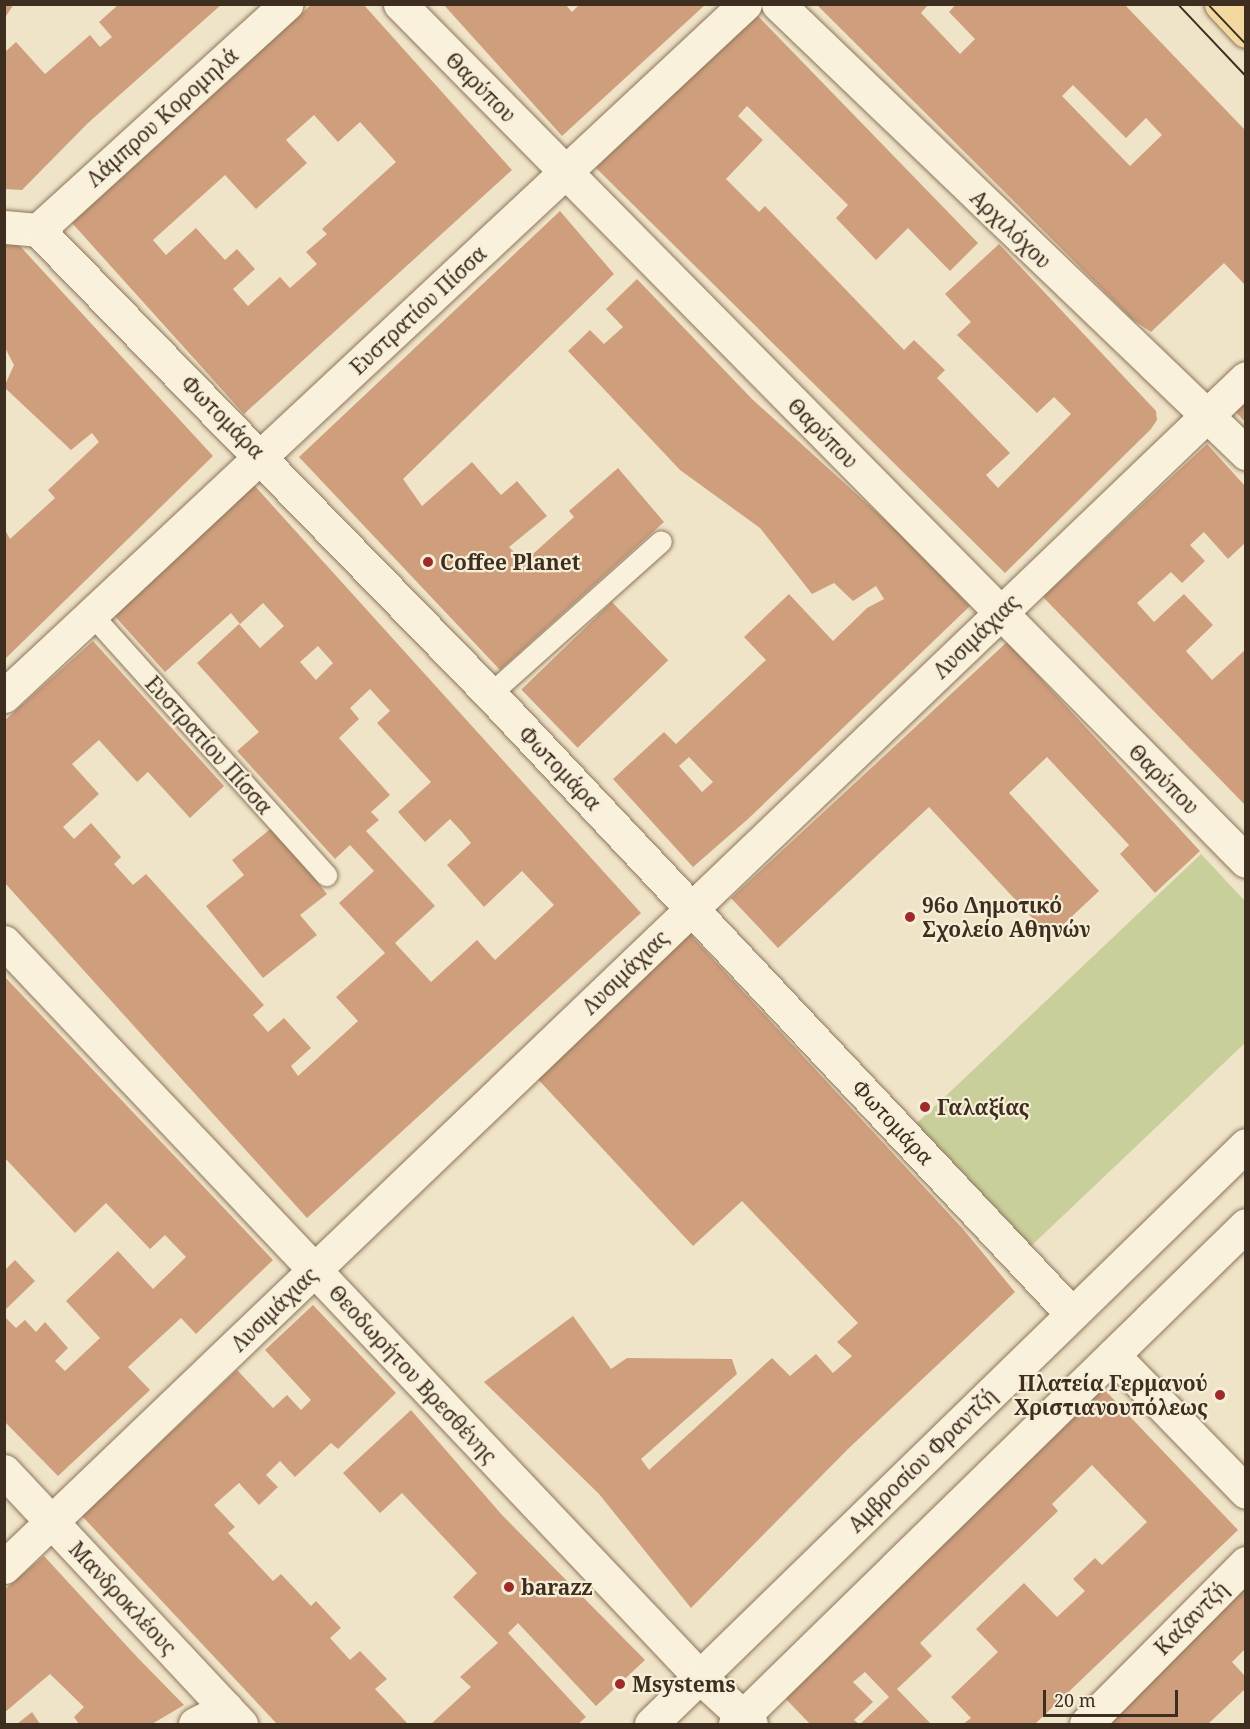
<!DOCTYPE html>
<meta charset="utf-8">
<style>
body{margin:0}
#map{position:relative;width:1250px;height:1729px;overflow:hidden;background:#f0e4c8;font-family:"Noto Serif",serif}
div>[style]{position:absolute}
.green>*{inset:0;background:#c9cf9b}
.building>*{inset:0;background:#cf9f7d;transform-origin:0 0}
.roads{filter:drop-shadow(0 0 2px #8d765c) drop-shadow(0 0 2px #8d765c)}
.lane>*{height:21px;margin:-10.5px;padding:0 10.5px;transform-origin:10.5px;border-radius:10.5px;background:#faf1dc}
.street>*{height:33px;margin:-16.5px;padding:0 16.5px;transform-origin:16.5px;border-radius:16.5px;background:#faf1dc}
.secondary>*{height:33px;margin:-16.5px;padding:0 16.5px;transform-origin:16.5px;border-radius:16.5px;background:#faf1dc}
.primary>*{height:33px;margin:-16.5px;padding:0 16.5px;transform-origin:16.5px;border-radius:16.5px;background:#f3d9a0}
.tram>*{height:1.5px;margin:-0.75px;padding:0 0.75px;transform-origin:0.75px;border-radius:0.75px;background:#3d2e20}
.dots>*{width:16px;height:16px;translate:-50% -50%;box-sizing:border-box;border:3px solid #f7eed8;border-radius:50%}
span{translate:-50% -50%;white-space:nowrap;text-align:center;line-height:1.15;-webkit-text-stroke:4.5px #f7eed8;paint-order:stroke}
.street-label{font-size:21px;color:#3d2e20}
.poi-label{font-size:21px;color:#3d2e20;font-weight:700}
.left{translate:0 -50%;text-align:left}
.right{translate:-100% -50%;text-align:right}
.frame{position:absolute;inset:0;border:6px solid #3d2e20;pointer-events:none}
.scale{position:absolute;left:1043px;top:1690px;width:135px;height:27px;box-sizing:border-box;border:3px solid #3d2e20;border-top:0;padding-left:8px;font-size:18px;line-height:21px;white-space:nowrap;color:#3d2e20;-webkit-text-stroke:4px #f7eed8;paint-order:stroke}
</style>
<div id="map">
<div class="green">
<i style="clip-path:polygon(1201px 854px,1245px 901px,1245px 1043px,1029px 1248px,914px 1126px)"></i>
</div>
<div class="building">
<i style="clip-path:polygon(4px 4px,14px 4px,4px 19px)"></i>
<i style="clip-path:polygon(119px 4px,222px 4px,88px 123px,22px 190px,4px 189px,4px 53px,16px 42px,45px 74px,90px 35px,100px 47px,112px 37px,99px 22px)"></i>
<i style="clip-path:polygon(evenodd,312px 4px,363px 4px,512px 170px,244px 414px,72px 223px,312px 4px,314px 115px,338px 142px,360px 122px,396px 162px,322px 229px,327px 234px,306px 252px,317px 264px,290px 288px,280px 277px,248px 306px,233px 289px,255px 269px,237px 249px,225px 260px,196px 228px,166px 255px,153px 240px,225px 175px,256px 209px,307px 163px,286px 140px,314px 115px)"></i>
<i style="clip-path:polygon(443px 4px,565px 4px,572px 12px,580px 4px,706px 4px,562px 136px)"></i>
<i style="clip-path:polygon(evenodd,816px 4px,929px 4px,921px 13px,960px 54px,975px 39px,949px 12px,956px 4px,1124px 4px,1245px 130px,1245px 285px,1224px 263px,1151px 332px,1132px 319px,816px 4px,1073px 85px,1126px 138px,1146px 118px,1162px 135px,1130px 166px,1062px 96px,1073px 85px)"></i>
<i style="clip-path:polygon(754px 12px,978px 243px,950px 271px,908px 228px,876px 260px,836px 218px,848px 205px,747px 106px,738px 116px,763px 140px,726px 179px,759px 212px,765px 206px,904px 350px,914px 340px,945px 370px,937px 378px,1010px 453px,986px 475px,998px 488px,1071px 414px,1054px 397px,1037px 413px,957px 335px,971px 322px,945px 294px,999px 244px,1156px 411px,1157px 420px,1151px 429px,1005px 573px,596px 168px)"></i>
<i style="clip-path:polygon(560px 211px,614px 274px,403px 479px,422px 506px,472px 462px,501px 495px,517px 481px,547px 516px,509px 547px,524px 562px,574px 517px,569px 511px,618px 468px,664px 522px,500px 670px,299px 457px)"></i>
<i style="clip-path:polygon(4px 244px,19px 245px,213px 456px,4px 660px,4px 528px,10px 539px,55px 498px,48px 490px,99px 442px,92px 433px,71px 450px,4px 387px,14px 365px,4px 346px)"></i>
<i style="clip-path:polygon(evenodd,637px 279px,752px 399px,918px 550px,970px 606px,748px 819px,693px 867px,613px 779px,664px 732px,676px 744px,766px 660px,744px 637px,789px 594px,833px 641px,867px 608px,884px 599px,876px 586px,853px 601px,834px 583px,812px 594px,760px 528px,680px 470px,568px 351px,590px 330px,604px 344px,623px 327px,606px 309px,637px 279px,689px 757px,713px 782px,702px 792px,679px 766px,689px 757px)"></i>
<i style="clip-path:polygon(1245px 398px,1245px 422px,1234px 410px)"></i>
<i style="clip-path:polygon(1207px 444px,1245px 486px,1245px 543px,1228px 559px,1204px 532px,1190px 545px,1205px 561px,1182px 583px,1171px 572px,1137px 603px,1154px 622px,1184px 594px,1213px 625px,1186px 651px,1212px 680px,1245px 650px,1245px 805px,1043px 597px)"></i>
<i style="clip-path:polygon(evenodd,253px 484px,641px 913px,307px 1218px,4px 882px,4px 721px,93px 641px,224px 786px,190px 818px,148px 772px,137px 782px,99px 740px,72px 764px,99px 794px,63px 827px,74px 839px,91px 823px,121px 857px,114px 864px,133px 885px,146px 874px,264px 1005px,253px 1015px,268px 1032px,284px 1018px,311px 1048px,291px 1066px,298px 1076px,358px 1021px,336px 997px,385px 953px,339px 903px,374px 871px,350px 845px,335px 859px,237px 751px,259px 732px,197px 663px,239px 624px,260px 648px,284px 626px,263px 603px,240px 624px,231px 613px,165px 672px,112px 613px,253px 484px,318px 646px,333px 663px,316px 680px,300px 662px,318px 646px,253px 484px,370px 689px,390px 711px,377px 723px,431px 782px,398px 812px,425px 842px,450px 819px,462px 832px,471px 843px,447px 865px,484px 907px,522px 871px,554px 905px,495px 960px,477px 940px,431px 982px,395px 943px,435px 906px,366px 831px,379px 820px,371px 812px,390px 795px,339px 738px,359px 719px,350px 708px,370px 689px)"></i>
<i style="left:612px;top:602px;width:81px;height:126px;rotate:46deg"></i>
<i style="clip-path:polygon(1007px 642px,1200px 851px,1155px 893px,1120px 854px,1129px 845px,1047px 757px,1009px 793px,1099px 891px,1050px 937px,929px 807px,778px 948px,731px 898px)"></i>
<i style="clip-path:polygon(273px 827px,327px 894px,300px 915px,317px 935px,263px 978px,206px 906px,244px 875px,232px 860px)"></i>
<i style="clip-path:polygon(689px 933px,963px 1229px,1015px 1292px,848px 1449px,691px 1608px,599px 1494px,484px 1382px,573px 1316px,611px 1369px,627px 1358px,732px 1359px,737px 1374px,641px 1459px,649px 1470px,772px 1358px,790px 1376px,816px 1354px,833px 1373px,852px 1356px,837px 1342px,858px 1323px,742px 1201px,693px 1246px,535px 1076px)"></i>
<i style="clip-path:polygon(4px 976px,273px 1260px,196px 1334px,181px 1318px,128px 1367px,150px 1390px,58px 1476px,4px 1421px,4px 1316px,16px 1328px,25px 1320px,36px 1332px,45px 1322px,68px 1348px,55px 1361px,65px 1371px,100px 1338px,66px 1301px,118px 1251px,153px 1289px,186px 1257px,165px 1235px,150px 1249px,106px 1203px,75px 1233px,4px 1157px)"></i>
<i style="clip-path:polygon(15px 1260px,35px 1281px,5px 1310px,5px 1270px)"></i>
<i style="clip-path:polygon(313px 1305px,396px 1393px,338px 1449px,331px 1443px,295px 1477px,280px 1461px,266px 1475px,278px 1487px,259px 1505px,239px 1483px,214px 1505px,235px 1527px,228px 1533px,273px 1581px,281px 1574px,311px 1606px,316px 1601px,341px 1628px,330px 1638px,350px 1660px,360px 1651px,387px 1679px,375px 1689px,408px 1724px,277px 1724px,82px 1516px,237px 1370px,273px 1408px,287px 1395px,301px 1410px,311px 1400px,265px 1350px)"></i>
<i style="clip-path:polygon(1099px 1384px,1238px 1530px,1035px 1724px,963px 1724px,971px 1718px,951px 1697px,998px 1652px,976px 1629px,1024px 1583px,1057px 1617px,1085px 1591px,1073px 1579px,1095px 1558px,1102px 1565px,1147px 1522px,1092px 1465px,1052px 1504px,1058px 1511px,920px 1643px,932px 1656px,897px 1689px,931px 1724px,860px 1724px,889px 1697px,865px 1672px,853px 1682px,873px 1702px,854px 1720px,859px 1724px,810px 1724px,783px 1696px)"></i>
<i style="clip-path:polygon(411px 1410px,502px 1515px,645px 1660px,596px 1706px,518px 1623px,508px 1633px,586px 1717px,578px 1724px,431px 1724px,471px 1687px,460px 1677px,498px 1643px,453px 1597px,477px 1573px,402px 1493px,380px 1513px,343px 1473px)"></i>
<i style="clip-path:polygon(44px 1556px,137px 1657px,184px 1705px,152px 1724px,79px 1724px,74px 1717px,84px 1707px,50px 1674px,4px 1713px,4px 1590px)"></i>
<i style="clip-path:polygon(1245px 1588px,1245px 1649px,1232px 1662px,1245px 1676px,1245px 1689px,1208px 1724px,1102px 1724px)"></i>
<i style="clip-path:polygon(32px 1712px,40px 1724px,17px 1724px)"></i>
</div>
<div class="roads">
<div class="lane">
<i style="left:92px;top:615px;width:350px;rotate:48deg"></i>
<i style="left:490px;top:694px;width:229px;rotate:-41.8deg"></i>
</div>
<div class="street">
<i style="left:400px;top:4px;width:1204px;rotate:45.37deg"></i>
<i style="left:778px;top:4px;width:649px;rotate:43.81deg"></i>
<i style="left:4px;top:227px;width:34px;rotate:5deg"></i>
<i style="left:38px;top:230px;width:648px;rotate:45.75deg"></i>
<i style="left:490px;top:694px;width:850px;rotate:46.81deg"></i>
<i style="left:38px;top:230px;width:336px;rotate:-42.3deg"></i>
<i style="left:4px;top:696px;width:1014px;rotate:-43.04deg"></i>
<i style="left:4px;top:942px;width:1012px;rotate:46.56deg"></i>
<i style="left:700px;top:1677px;width:69px;rotate:42.7deg"></i>
<i style="left:1113px;top:1355px;width:191px;rotate:45.8deg"></i>
<i style="left:4px;top:1471px;width:347px;rotate:46.9deg"></i>
<i style="left:4px;top:1567px;width:1719px;rotate:-43.75deg"></i>
<i style="left:195px;top:1724px;width:35px;rotate:-27deg"></i>
<i style="left:1086px;top:1724px;width:227px;rotate:-45.2deg"></i>
</div>
<div class="secondary">
<i style="left:651px;top:1724px;width:830px;rotate:-44.22deg"></i>
<i style="left:735px;top:1724px;width:714px;rotate:-44.32deg"></i>
</div>
<div class="primary">
<i style="left:1221px;top:4px;width:37px;rotate:47deg"></i>
</div>
</div>
<div class="tram">
<i style="left:1178px;top:4px;width:99px;rotate:46.6deg"></i>
<i style="left:1208px;top:4px;width:55px;rotate:46.5deg"></i>
</div>
<div class="dots">
<i style="left:428px;top:562px;background:#9e2a2b"></i>
<i style="left:910px;top:917px;background:#9e2a2b"></i>
<i style="left:925px;top:1107px;background:#9e2a2b"></i>
<i style="left:1220px;top:1395px;background:#9e2a2b"></i>
<i style="left:509px;top:1587px;background:#9e2a2b"></i>
<i style="left:620px;top:1684px;background:#9e2a2b"></i>
</div>
<div class="street-label">
<span style="left:481px;top:87px;rotate:45deg">Θαρύπου</span>
<span style="left:162px;top:117px;rotate:-42deg">Λάμπρου Κορομηλά</span>
<span style="left:1011px;top:229px;rotate:44deg">Αρχιλόχου</span>
<span style="left:418px;top:310px;rotate:-43deg">Ευστρατίου Πίσσα</span>
<span style="left:223px;top:417px;rotate:45deg">Φωτομάρα</span>
<span style="left:823px;top:433px;rotate:45deg">Θαρύπου</span>
<span style="left:976px;top:636px;rotate:-44deg">Λυσιμάχιας</span>
<span style="left:209px;top:745px;rotate:48deg">Ευστρατίου Πίσσα</span>
<span style="left:560px;top:768px;rotate:46deg">Φωτομάρα</span>
<span style="left:1164px;top:779px;rotate:45deg">Θαρύπου</span>
<span style="left:625px;top:972px;rotate:-44deg">Λυσιμάχιας</span>
<span style="left:893px;top:1122px;rotate:47deg">Φωτομάρα</span>
<span style="left:274px;top:1309px;rotate:-44deg">Λυσιμάχιας</span>
<span style="left:413px;top:1374px;rotate:47deg">Θεοδωρήτου Βρεσθένης</span>
<span style="left:922px;top:1460px;rotate:-44deg">Αμβροσίου Φραντζή</span>
<span style="left:123px;top:1598px;rotate:47deg">Μανδροκλέους</span>
<span style="left:1191px;top:1618px;rotate:-45deg">Καζαντζή</span>
</div>
<div class="poi-label">
<span class="left" style="left:440px;top:562px">Coffee Planet</span>
<span class="left" style="left:922px;top:917px">96ο Δημοτικό<br>Σχολείο Αθηνών</span>
<span class="left" style="left:937px;top:1107px">Γαλαξίας</span>
<span class="right" style="left:1208px;top:1395px">Πλατεία Γερμανού<br>Χριστιανουπόλεως</span>
<span class="left" style="left:521px;top:1587px">barazz</span>
<span class="left" style="left:632px;top:1684px">Msystems</span>
</div>
<div class="frame"></div>
<div class="scale">20 m</div>
</div>
